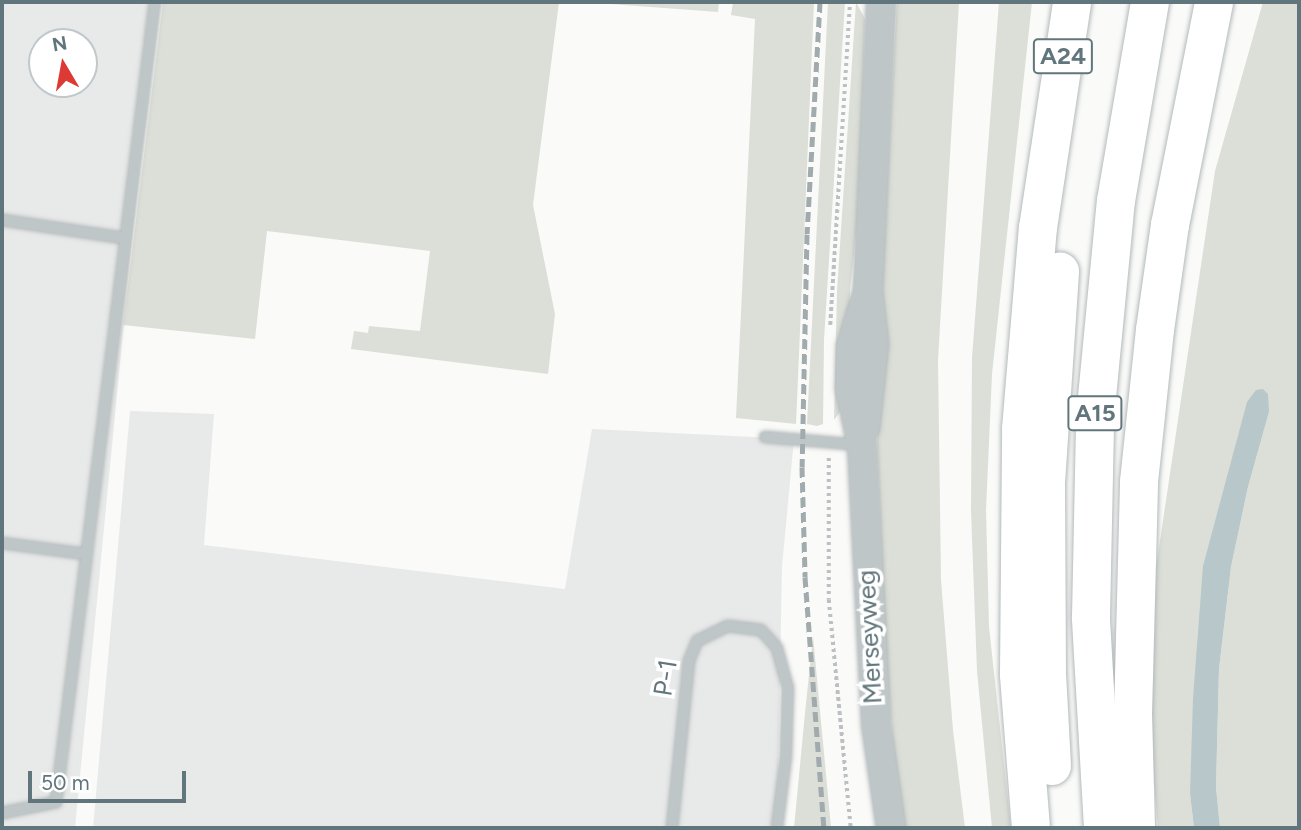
<!DOCTYPE html>
<style>
body{margin:0}
#map{position:relative;width:1301px;height:830px;overflow:hidden;background:#fafaf8;font-family:Figtree,sans-serif}
div>[style]{position:absolute}
.built>*{inset:0;background:#e8eae9}
.green>*{inset:0;background:#dbdfd7}
.water>*{inset:0;background:#b8c7c9}
.path>*{height:3.5px;margin-top:-1.75px;transform-origin:0;background:repeating-linear-gradient(90deg,#bcc0c2 0 3.5px,transparent 0 7px)}
.roads{filter:drop-shadow(0 0 2px #b3b9bb) drop-shadow(0 0 2px #b3b9bb)}
.service>*{height:10px;margin:-5px;padding:0 5px;transform-origin:5px;border-radius:5px;background:#bfc6c8}
.tertiary>*{height:28px;margin:-14px;padding:0 14px;transform-origin:14px;border-radius:14px;background:#bfc6c8}
.motorway>*{height:38px;margin:-19px;padding:0 19px;transform-origin:19px;border-radius:19px;background:#fff}
.rail>*{height:5px;margin-top:-2.5px;transform-origin:0;background:repeating-linear-gradient(90deg,#a1abae 0 10px,transparent 0 15px)}
span{translate:-50% -50%;white-space:nowrap;text-align:center;line-height:1.15;-webkit-text-stroke:7px #fff;paint-order:stroke}
.shield-label span{padding:2px 5px;background:#fff;border:2px solid;border-radius:5px;-webkit-text-stroke-width:0}
.shield-label{font-size:24px;color:#61767c;font-weight:700}
.street-label{font-size:26px;color:#61767c}
.frame{position:absolute;inset:0;border:4px solid #61767c;pointer-events:none}
.north{position:absolute;left:28px;top:28px;width:70px;height:70px;box-sizing:border-box;background:#fff;border:2px solid #c0c8cb;border-radius:50%;rotate:350deg;font-size:19px;font-weight:700;line-height:28px;text-align:center;color:#61767c}
.north::after{content:'';display:block;margin:auto;width:24px;height:32px;background:#dd3935;clip-path:polygon(50% 0,100% 100%,50% 72%,0 100%)}
.scale{position:absolute;left:28px;top:771px;width:158px;height:32px;box-sizing:border-box;border:4px solid #61767c;border-top:0;padding-left:9px;font-size:21px;line-height:24px;white-space:nowrap;color:#61767c;-webkit-text-stroke:5px #fff;paint-order:stroke}
</style>
<div id="map">
<div class="built">
<i style="clip-path:polygon(evenodd,2px 2px,155px 2px,75px 828px,2px 828px,2px 2px,42px 42px,84px 42px,84px 84px,42px 84px,42px 42px)"></i>
<i style="clip-path:polygon(130px 411px,214px 414px,204px 545px,565px 589px,592px 429px,794px 439px,782px 567px,777px 828px,93px 828px)"></i>
</div>
<div class="green">
<i style="clip-path:polygon(163px 2px,559px 2px,533px 205px,555px 314px,548px 374px,351px 349px,354px 331px,368px 333px,369px 326px,420px 331px,430px 251px,267px 231px,255px 339px,123px 325px)"></i>
<i style="clip-path:polygon(584px 2px,719px 2px,718px 12px)"></i>
<i style="clip-path:polygon(733px 2px,814px 2px,796px 424px,736px 418px,755px 19px,731px 15px)"></i>
<i style="clip-path:polygon(828px 2px,845px 2px,824px 340px,823px 424px,817px 426px,807px 424px)"></i>
<i style="clip-path:polygon(856px 2px,865px 19px,860px 198px,850px 290px,846px 404px,834px 420px,837px 291px)"></i>
<i style="clip-path:polygon(897px 2px,959px 2px,938px 360px,941px 580px,953px 730px,965px 828px,902px 828px,895px 768px,886px 660px,877px 444px,879px 323px)"></i>
<i style="clip-path:polygon(999px 2px,1032px 2px,992px 374px,986px 510px,989px 627px,1011px 828px,992px 828px,977px 671px,971px 511px,972px 358px)"></i>
<i style="clip-path:polygon(1263px 2px,1299px 2px,1299px 828px,1220px 828px,1216px 787px,1219px 669px,1231px 567px,1248px 487px,1269px 412px,1262px 389px,1190px 794px,1194px 828px,1158px 828px,1153px 771px,1150px 608px,1215px 171px)"></i>
<i style="clip-path:polygon(813px 636px,831px 828px,794px 828px,805px 713px)"></i>
</div>
<div class="water">
<i style="clip-path:polygon(1263px 389px,1268px 394px,1269px 412px,1248px 487px,1231px 567px,1219px 669px,1216px 787px,1220px 828px,1194px 828px,1190px 794px,1193px 698px,1203px 566px,1247px 402px,1256px 390px)"></i>
</div>
<div class="path">
<i style="left:830px;top:325px;width:324px;rotate:-86.5deg"></i>
<i style="left:829px;top:458px;width:142px;rotate:90deg"></i>
<i style="left:829px;top:600px;width:229px;rotate:84.5deg"></i>
</div>
<div class="roads">
<div class="service">
<i style="left:2px;top:220px;width:123px;rotate:8.4deg"></i>
<i style="left:765px;top:437px;width:95px;rotate:4.8deg"></i>
<i style="left:2px;top:543px;width:84px;rotate:7.5deg"></i>
<i style="left:2px;top:813px;width:55px;rotate:-11.5deg"></i>
<i style="left:56px;top:802px;width:806px;rotate:-82.95deg"></i>
<i style="left:672px;top:828px;width:168px;rotate:-84.2deg"></i>
<i style="left:689px;top:661px;width:22px;rotate:-68deg"></i>
<i style="left:697px;top:641px;width:34px;rotate:-26deg"></i>
<i style="left:728px;top:626px;width:33px;rotate:7deg"></i>
<i style="left:761px;top:630px;width:24px;rotate:48deg"></i>
<i style="left:777px;top:648px;width:41px;rotate:74.6deg"></i>
<i style="left:788px;top:688px;width:68px;rotate:91.7deg"></i>
<i style="left:786px;top:756px;width:73px;rotate:97.1deg"></i>
</div>
<div class="tertiary">
<i style="left:868px;top:291px;width:59px;rotate:106.9deg"></i>
<i style="left:851px;top:347px;width:41px;rotate:91.4deg"></i>
<i style="left:850px;top:388px;width:58px;rotate:78.1deg"></i>
<i style="left:862px;top:445px;width:279px;rotate:87.1deg"></i>
<i style="left:876px;top:724px;width:105px;rotate:81.8deg"></i>
<i style="left:865px;top:428px;width:84px;rotate:-83.9deg"></i>
<i style="left:874px;top:344px;width:53px;rotate:-96.5deg"></i>
<i style="left:868px;top:291px;width:289px;rotate:-87.4deg"></i>
</div>
<div class="motorway">
<i style="left:1052px;top:766px;width:92px;rotate:-93.1deg"></i>
<i style="left:1047px;top:674px;width:191px;rotate:-90.3deg"></i>
<i style="left:1046px;top:483px;width:212px;rotate:-86.2deg"></i>
<i style="left:1031px;top:828px;width:154px;rotate:-94.5deg"></i>
<i style="left:1019px;top:674px;width:245px;rotate:-89.5deg"></i>
<i style="left:1021px;top:429px;width:202px;rotate:-85.2deg"></i>
<i style="left:1038px;top:228px;width:229px;rotate:-81.4deg"></i>
<i style="left:1103px;top:828px;width:211px;rotate:-93.3deg"></i>
<i style="left:1091px;top:617px;width:199px;rotate:-88.8deg"></i>
<i style="left:1095px;top:418px;width:218px;rotate:-84.5deg"></i>
<i style="left:1116px;top:201px;width:202px;rotate:-80.3deg"></i>
<i style="left:1136px;top:828px;width:114px;rotate:-91.5deg"></i>
<i style="left:1133px;top:714px;width:232px;rotate:-88.5deg"></i>
<i style="left:1139px;top:482px;width:153px;rotate:-84deg"></i>
<i style="left:1155px;top:330px;width:106px;rotate:-81.9deg"></i>
<i style="left:1170px;top:225px;width:227px;rotate:-78.8deg"></i>
</div>
</div>
<div class="rail">
<i style="left:820px;top:2px;width:232px;rotate:93.2deg"></i>
<i style="left:807px;top:234px;width:233px;rotate:91.2deg"></i>
<i style="left:802px;top:467px;width:110px;rotate:88.4deg"></i>
<i style="left:805px;top:577px;width:252px;rotate:85.7deg"></i>
</div>
<div class="shield-label">
<span style="left:1063px;top:56px">A24</span>
<span style="left:1095px;top:413px">A15</span>
</div>
<div class="street-label">
<span style="left:870px;top:637px;rotate:-93deg">Merseyweg</span>
<span style="left:666px;top:678px;rotate:-81deg">P-1</span>
</div>
<div class="frame"></div>
<div class="north">N</div>
<div class="scale">50 m</div>
</div>
